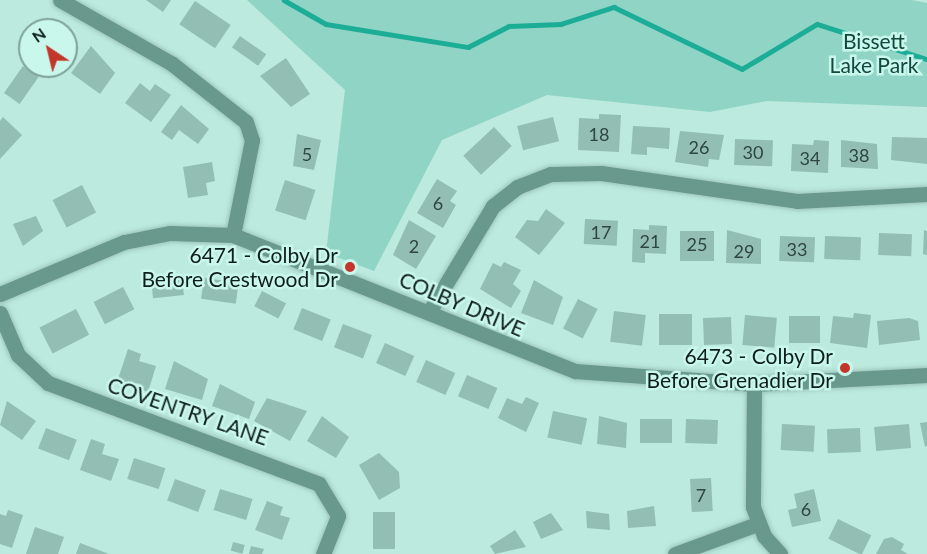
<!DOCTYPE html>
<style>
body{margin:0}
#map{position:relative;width:927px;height:554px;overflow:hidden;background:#bceadf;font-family:Lato,sans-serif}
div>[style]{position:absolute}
.green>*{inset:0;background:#90d4c5}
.stream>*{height:4.5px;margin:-2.25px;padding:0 2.25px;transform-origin:2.25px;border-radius:2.25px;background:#1cad97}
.building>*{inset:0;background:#92beb4;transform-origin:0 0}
.roads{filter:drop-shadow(0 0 2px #9dc5bc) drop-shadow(0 0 2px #9dc5bc)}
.minor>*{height:15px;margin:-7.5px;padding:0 7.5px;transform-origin:7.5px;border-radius:7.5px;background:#69988d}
.tertiary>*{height:15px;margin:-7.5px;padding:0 7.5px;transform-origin:7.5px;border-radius:7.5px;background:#69988d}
.dots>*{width:16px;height:16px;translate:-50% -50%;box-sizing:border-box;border:3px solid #c9f7ec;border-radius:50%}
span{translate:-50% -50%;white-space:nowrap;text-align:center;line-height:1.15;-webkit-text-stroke:5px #c9f7ec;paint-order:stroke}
.number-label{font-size:18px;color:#2f4741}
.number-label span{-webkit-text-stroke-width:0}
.park-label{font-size:21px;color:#11493f}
.poi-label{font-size:21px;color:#0e1f1b}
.right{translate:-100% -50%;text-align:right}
.street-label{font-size:21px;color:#0e1f1b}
.north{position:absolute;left:18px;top:18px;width:60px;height:60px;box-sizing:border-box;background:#c9f7ec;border:2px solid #7ea198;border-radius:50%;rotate:325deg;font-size:16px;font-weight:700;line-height:24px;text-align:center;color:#0e1f1b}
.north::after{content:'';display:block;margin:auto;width:21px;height:27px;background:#c3362b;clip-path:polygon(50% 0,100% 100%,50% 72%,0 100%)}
</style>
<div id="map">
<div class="green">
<i style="clip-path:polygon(247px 0,912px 0,927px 3px,927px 107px,767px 101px,710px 112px,547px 95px,442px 140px,374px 271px,326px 253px,345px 90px)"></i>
</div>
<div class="stream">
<i style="left:284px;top:0;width:48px;rotate:29.7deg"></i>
<i style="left:326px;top:24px;width:144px;rotate:9.2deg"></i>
<i style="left:468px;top:47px;width:46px;rotate:-27.1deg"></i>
<i style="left:509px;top:26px;width:52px;rotate:-2.2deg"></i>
<i style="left:561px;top:24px;width:56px;rotate:-17.8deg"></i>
<i style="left:614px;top:7px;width:142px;rotate:25.8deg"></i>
<i style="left:742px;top:69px;width:87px;rotate:-31deg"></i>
<i style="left:817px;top:24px;width:115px;rotate:17.7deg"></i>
</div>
<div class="building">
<i style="clip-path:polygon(146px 0,171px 0,163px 12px)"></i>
<i style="left:195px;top:1px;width:43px;height:28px;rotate:34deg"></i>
<i style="clip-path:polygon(36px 21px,60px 30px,32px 30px)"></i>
<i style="left:240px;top:36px;width:32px;height:14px;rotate:35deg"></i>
<i style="clip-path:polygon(91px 46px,115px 73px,100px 94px,71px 73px)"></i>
<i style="clip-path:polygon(286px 58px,310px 94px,291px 107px,260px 76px)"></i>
<i style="left:23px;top:66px;width:19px;height:33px;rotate:35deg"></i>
<i style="clip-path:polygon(140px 83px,150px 91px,155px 84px,171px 95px,151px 122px,125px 103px)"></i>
<i style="clip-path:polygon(181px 105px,209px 129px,198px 144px,179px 130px,172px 140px,161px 132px)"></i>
<i style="clip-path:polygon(599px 114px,621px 115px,619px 152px,578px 150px,579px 118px,599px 119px)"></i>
<i style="clip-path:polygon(3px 117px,22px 135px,0 159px,0 121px)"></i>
<i style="left:553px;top:117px;width:25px;height:37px;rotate:76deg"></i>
<i style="clip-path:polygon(633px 126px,670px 128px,669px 149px,647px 147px,647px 155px,631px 154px)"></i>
<i style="left:494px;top:127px;width:26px;height:42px;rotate:47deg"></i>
<i style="clip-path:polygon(680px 131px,724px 135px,719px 160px,709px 159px,708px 167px,675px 162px)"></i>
<i style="clip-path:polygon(297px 134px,321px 140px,314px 170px,293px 166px)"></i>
<i style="clip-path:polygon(892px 137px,927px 138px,927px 164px,891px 160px)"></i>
<i style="left:735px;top:139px;width:38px;height:26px;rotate:2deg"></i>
<i style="clip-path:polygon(814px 140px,829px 141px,828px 173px,791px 171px,792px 144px,813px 145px)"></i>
<i style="clip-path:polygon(841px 140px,877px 144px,878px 169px,841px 167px)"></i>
<i style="clip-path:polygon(212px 162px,215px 181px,206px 183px,208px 195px,188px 198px,183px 167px)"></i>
<i style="clip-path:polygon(437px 179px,457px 191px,450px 201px,456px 205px,443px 228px,417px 213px)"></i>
<i style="left:285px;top:180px;width:32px;height:32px;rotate:18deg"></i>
<i style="left:82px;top:185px;width:31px;height:33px;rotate:63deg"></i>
<i style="clip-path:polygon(546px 209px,565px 223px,539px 255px,515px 237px,527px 220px,538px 221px)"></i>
<i style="clip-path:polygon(36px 216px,43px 231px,23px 246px,13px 224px)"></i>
<i style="left:585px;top:219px;width:33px;height:25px;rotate:3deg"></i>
<i style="clip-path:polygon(409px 220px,436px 236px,416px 269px,393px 255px)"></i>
<i style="clip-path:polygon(649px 225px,667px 226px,666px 254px,645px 253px,645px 263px,632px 262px,633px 229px,649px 230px)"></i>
<i style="clip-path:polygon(727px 230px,761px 239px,761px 264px,726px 263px)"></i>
<i style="clip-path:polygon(924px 230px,927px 231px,927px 255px,923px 254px)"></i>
<i style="left:680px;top:231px;width:34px;height:30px"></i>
<i style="left:879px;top:233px;width:33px;height:22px;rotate:2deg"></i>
<i style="left:780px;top:236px;width:35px;height:25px;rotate:2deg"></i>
<i style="left:825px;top:236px;width:36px;height:23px;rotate:2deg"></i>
<i style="clip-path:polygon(504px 262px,521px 270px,513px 284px,521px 291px,511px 308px,480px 289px,493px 263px,501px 267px)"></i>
<i style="left:182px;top:277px;width:18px;height:31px;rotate:84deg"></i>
<i style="left:204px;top:278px;width:35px;height:21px;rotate:8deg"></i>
<i style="clip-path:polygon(534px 280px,563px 297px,553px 325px,521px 313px)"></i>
<i style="left:123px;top:287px;width:25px;height:33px;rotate:63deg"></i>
<i style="left:262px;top:291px;width:27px;height:17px;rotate:27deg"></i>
<i style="left:578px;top:299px;width:22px;height:33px;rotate:27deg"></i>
<i style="left:302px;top:308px;width:31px;height:23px;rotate:22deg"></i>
<i style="left:76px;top:309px;width:29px;height:41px;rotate:63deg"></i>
<i style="left:614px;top:311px;width:32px;height:31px;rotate:7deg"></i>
<i style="clip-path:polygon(854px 313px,871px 315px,867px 348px,830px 343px,833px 316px,853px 318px)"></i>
<i style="left:692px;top:314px;width:31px;height:33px;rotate:90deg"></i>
<i style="left:745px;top:315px;width:32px;height:30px;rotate:5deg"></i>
<i style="left:789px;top:316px;width:31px;height:27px"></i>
<i style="left:731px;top:317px;width:27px;height:28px;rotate:88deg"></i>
<i style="clip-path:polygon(909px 318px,918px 321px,920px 340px,879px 345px,877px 321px)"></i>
<i style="left:343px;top:324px;width:31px;height:25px;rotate:21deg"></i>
<i style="left:385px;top:343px;width:32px;height:22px;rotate:24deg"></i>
<i style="clip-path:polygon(128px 349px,141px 354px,139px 361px,156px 366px,148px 392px,117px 382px)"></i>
<i style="left:426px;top:360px;width:32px;height:24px;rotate:24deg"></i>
<i style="clip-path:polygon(174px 361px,208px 379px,202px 400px,165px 389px)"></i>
<i style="left:467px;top:375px;width:33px;height:23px;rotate:23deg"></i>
<i style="clip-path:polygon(220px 384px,255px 402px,249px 419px,212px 406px)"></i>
<i style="clip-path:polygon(526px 397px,539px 403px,526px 432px,498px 418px,507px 398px,522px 404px)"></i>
<i style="clip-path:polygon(267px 398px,307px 411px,290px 441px,254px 421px)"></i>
<i style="clip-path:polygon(7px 401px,36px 421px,22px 440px,0 425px)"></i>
<i style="left:553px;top:411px;width:35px;height:27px;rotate:12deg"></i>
<i style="clip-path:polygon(322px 416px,349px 437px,336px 458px,307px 441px)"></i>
<i style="clip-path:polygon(599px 416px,627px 423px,626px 448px,597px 444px)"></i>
<i style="left:640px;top:419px;width:32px;height:24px"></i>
<i style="left:686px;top:419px;width:32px;height:24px;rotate:2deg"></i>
<i style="clip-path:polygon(927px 422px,927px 446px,925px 447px,920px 423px)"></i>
<i style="left:782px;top:424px;width:33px;height:26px;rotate:3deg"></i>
<i style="left:909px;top:424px;width:24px;height:35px;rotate:85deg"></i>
<i style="left:46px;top:428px;width:33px;height:22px;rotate:21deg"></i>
<i style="left:860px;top:428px;width:24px;height:33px;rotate:88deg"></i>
<i style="clip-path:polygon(91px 439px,105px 444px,102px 454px,119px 459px,111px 481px,80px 470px)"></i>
<i style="clip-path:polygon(379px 453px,399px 472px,400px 488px,379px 500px,359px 465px)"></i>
<i style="left:134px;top:458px;width:33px;height:22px;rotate:18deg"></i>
<i style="left:711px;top:478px;width:33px;height:21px;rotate:87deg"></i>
<i style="left:175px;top:479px;width:33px;height:23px;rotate:20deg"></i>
<i style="left:220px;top:489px;width:34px;height:22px;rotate:17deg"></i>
<i style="clip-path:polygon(814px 489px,821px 521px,792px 527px,788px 510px,797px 508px,794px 494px)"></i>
<i style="clip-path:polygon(267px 501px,283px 507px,280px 515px,290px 518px,282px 540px,255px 530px)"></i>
<i style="clip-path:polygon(654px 506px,656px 526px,628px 528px,627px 511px)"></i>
<i style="clip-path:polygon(8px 510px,23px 515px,12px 548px,0 544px,0 514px,6px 516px)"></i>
<i style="clip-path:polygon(586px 511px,609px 514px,610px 530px,587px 528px)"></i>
<i style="left:373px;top:512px;width:22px;height:37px"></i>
<i style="clip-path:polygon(551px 513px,563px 530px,541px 539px,533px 522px)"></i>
<i style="left:838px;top:519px;width:37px;height:22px;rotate:26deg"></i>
<i style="clip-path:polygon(35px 527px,64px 537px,58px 554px,26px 554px)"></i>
<i style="clip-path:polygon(515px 530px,526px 547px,495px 554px,490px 546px)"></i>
<i style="clip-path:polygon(892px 537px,904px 544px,901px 550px,908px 554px,876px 554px,884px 539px)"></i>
<i style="left:233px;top:542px;width:12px;height:9px;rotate:14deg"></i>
<i style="clip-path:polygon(80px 543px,109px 554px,76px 554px)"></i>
<i style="clip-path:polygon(251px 546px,264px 549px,262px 554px,249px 554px)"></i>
</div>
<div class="roads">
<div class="minor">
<i style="left:60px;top:0;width:128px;rotate:29.6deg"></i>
<i style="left:171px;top:63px;width:95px;rotate:38.2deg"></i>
<i style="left:246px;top:122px;width:19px;rotate:72deg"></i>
<i style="left:252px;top:140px;width:97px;rotate:101.3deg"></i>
<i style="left:429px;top:312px;width:124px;rotate:-58.9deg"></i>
<i style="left:493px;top:206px;width:31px;rotate:-38deg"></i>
<i style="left:517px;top:187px;width:36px;rotate:-21deg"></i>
<i style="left:551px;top:174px;width:50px;rotate:-1.1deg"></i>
<i style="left:601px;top:173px;width:198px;rotate:8.1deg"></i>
<i style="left:797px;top:201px;width:130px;rotate:-3.1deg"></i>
<i style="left:0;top:313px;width:46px;rotate:66.8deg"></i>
<i style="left:18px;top:355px;width:41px;rotate:43deg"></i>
<i style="left:48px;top:383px;width:289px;rotate:20.4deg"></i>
<i style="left:319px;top:484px;width:37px;rotate:59deg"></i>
<i style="left:338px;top:516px;width:41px;rotate:111.5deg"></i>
<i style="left:754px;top:384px;width:123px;rotate:90.5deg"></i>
<i style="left:753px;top:507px;width:31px;rotate:69deg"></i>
<i style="left:764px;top:536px;width:24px;rotate:48deg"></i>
<i style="left:675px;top:554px;width:87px;rotate:-20.1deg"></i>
</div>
<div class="tertiary">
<i style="left:0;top:294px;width:134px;rotate:-22.8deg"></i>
<i style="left:124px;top:242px;width:47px;rotate:-11.1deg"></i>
<i style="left:170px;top:233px;width:63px;rotate:1.8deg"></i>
<i style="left:233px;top:235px;width:368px;rotate:21.7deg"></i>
<i style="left:575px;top:371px;width:179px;rotate:4.2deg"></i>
<i style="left:754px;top:384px;width:173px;rotate:-3deg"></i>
</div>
</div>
<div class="dots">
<i style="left:350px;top:267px;background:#c3362b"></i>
<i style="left:845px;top:368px;background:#c3362b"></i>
</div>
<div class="number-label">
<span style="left:599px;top:134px">18</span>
<span style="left:699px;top:147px">26</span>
<span style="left:753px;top:152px">30</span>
<span style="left:307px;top:154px">5</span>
<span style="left:859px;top:155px">38</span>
<span style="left:810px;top:158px">34</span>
<span style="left:438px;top:203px">6</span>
<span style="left:601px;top:232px">17</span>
<span style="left:650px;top:241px">21</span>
<span style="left:697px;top:244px">25</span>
<span style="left:414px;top:246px">2</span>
<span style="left:797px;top:249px">33</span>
<span style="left:744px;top:251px">29</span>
<span style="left:701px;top:495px">7</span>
<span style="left:806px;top:509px">6</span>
</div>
<div class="park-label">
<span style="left:874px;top:53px">Bissett<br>Lake Park</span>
</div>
<div class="poi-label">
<span class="right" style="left:338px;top:267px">6471 - Colby Dr<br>Before Crestwood Dr</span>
<span class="right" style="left:833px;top:368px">6473 - Colby Dr<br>Before Grenadier Dr</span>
</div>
<div class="street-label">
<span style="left:462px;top:304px;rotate:23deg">COLBY DRIVE</span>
<span style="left:188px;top:411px;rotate:19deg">COVENTRY LANE</span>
</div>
<div class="north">N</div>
</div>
